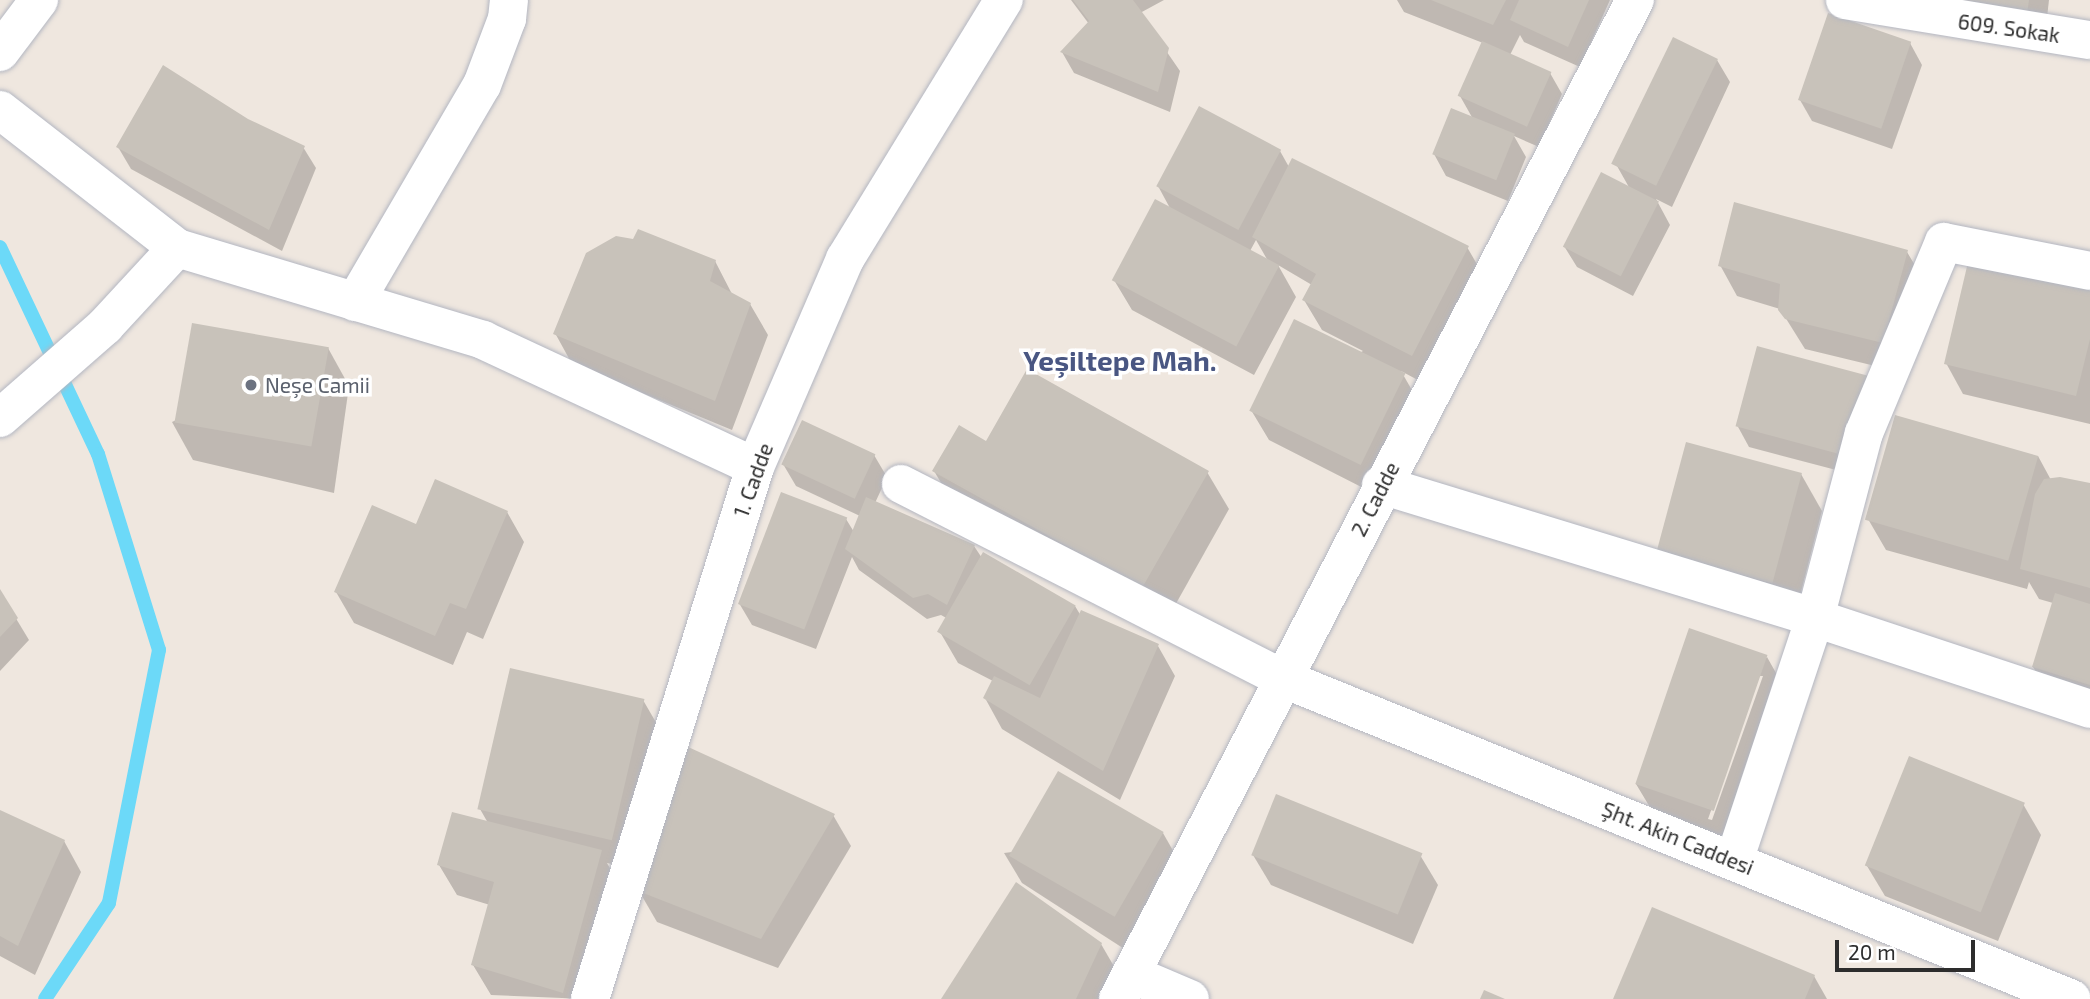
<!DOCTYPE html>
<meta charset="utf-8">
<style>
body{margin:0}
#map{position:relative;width:2090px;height:999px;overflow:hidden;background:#efe7df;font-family:"Exo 2",sans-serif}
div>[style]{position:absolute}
.shadow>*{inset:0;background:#0003}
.stream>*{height:14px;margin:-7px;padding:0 7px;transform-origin:7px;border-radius:7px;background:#6cd9f8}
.building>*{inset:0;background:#c8c2ba;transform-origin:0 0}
.roads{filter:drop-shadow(0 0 2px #b3b6c1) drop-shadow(0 0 2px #b3b6c1)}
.minor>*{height:38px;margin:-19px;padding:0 19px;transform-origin:19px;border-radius:19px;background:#fff}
.tertiary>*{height:38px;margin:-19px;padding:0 19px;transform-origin:19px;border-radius:19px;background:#fff}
.dots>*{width:19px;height:19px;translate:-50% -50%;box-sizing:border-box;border:4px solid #fff;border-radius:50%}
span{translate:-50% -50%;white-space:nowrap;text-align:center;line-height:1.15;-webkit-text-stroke:7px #fff;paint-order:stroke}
.street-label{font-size:21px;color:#2d2d2d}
.worship-label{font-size:21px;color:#5b616d}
.left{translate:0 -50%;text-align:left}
.district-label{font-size:28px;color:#495682;font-weight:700}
.scale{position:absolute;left:1835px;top:940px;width:140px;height:32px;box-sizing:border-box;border:4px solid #2d2d2d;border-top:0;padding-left:9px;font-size:21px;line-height:24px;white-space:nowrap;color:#2d2d2d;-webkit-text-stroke:5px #fff;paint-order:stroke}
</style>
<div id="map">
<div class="shadow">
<i style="clip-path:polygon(1071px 0,1164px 0,1140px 13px,1180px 71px,1170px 112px,1074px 73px,1062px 52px,1089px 24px)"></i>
<i style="clip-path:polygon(1397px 0,1610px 0,1580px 67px,1524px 42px,1520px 35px,1510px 55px,1550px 73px,1562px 94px,1539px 147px,1514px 136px,1526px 157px,1508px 201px,1446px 176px,1434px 154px,1473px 119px,1460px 96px,1483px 43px,1404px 12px)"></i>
<i style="clip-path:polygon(1904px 0,2049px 0,2044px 44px)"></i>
<i style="clip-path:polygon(1910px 43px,1922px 65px,1892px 149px,1812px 121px,1800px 100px)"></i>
<i style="clip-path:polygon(1717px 60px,1730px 82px,1672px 207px,1656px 199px,1670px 225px,1633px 296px,1577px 267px,1564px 246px,1630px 189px,1617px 166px)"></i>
<i style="clip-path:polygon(247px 120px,303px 147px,316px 168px,282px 251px,131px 169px,118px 147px)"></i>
<i style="clip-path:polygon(evenodd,1280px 151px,1289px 167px,1293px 160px,1467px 247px,1485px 278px,1429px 386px,1401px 371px,1421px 406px,1377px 495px,1269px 440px,1251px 410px,1363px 351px,1322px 330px,1304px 300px,1312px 285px,1278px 265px,1296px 297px,1254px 375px,1132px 310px,1114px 280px,1171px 210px,1158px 186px,1280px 151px,1256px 240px,1268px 261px,1250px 251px,1256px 240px)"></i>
<i style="clip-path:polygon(1907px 252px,1925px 282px,1900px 372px,1805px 349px,1780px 309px,1737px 296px,1720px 265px)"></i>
<i style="clip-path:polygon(715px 261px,732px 294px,750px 304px,768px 335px,732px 430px,572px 364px,555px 333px)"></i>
<i style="clip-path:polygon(2090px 289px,2090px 424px,1963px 394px,1946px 363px)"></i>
<i style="clip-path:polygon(328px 348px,349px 386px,334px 493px,193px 460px,172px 422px)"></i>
<i style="clip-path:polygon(1758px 349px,1859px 476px,1749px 447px,1737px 425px)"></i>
<i style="clip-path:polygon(987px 443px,1207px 472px,1229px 509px,1164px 625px,956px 508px,934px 471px)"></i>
<i style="clip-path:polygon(874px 455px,887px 477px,875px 503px,974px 546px,982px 558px,1075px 606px,1081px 616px,1158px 646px,1175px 676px,1120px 800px,1002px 729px,985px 698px,993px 681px,958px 663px,940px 632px,948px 619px,941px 615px,927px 619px,859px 570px,852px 557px,816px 649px,752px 625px,739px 603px,846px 519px,854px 532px,860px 516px,796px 486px,783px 464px)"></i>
<i style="clip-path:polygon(2038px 456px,2051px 480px,2090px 485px,2090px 702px,2046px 688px,2033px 667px,2053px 603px,2039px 599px,2029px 582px,2027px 589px,1886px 550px,1868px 519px)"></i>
<i style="clip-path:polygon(1801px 474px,1822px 511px,1794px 619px,1681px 589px)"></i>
<i style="clip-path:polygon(507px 512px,524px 542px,483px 639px,467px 632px,453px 665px,354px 623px,336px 592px,417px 526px)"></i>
<i style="clip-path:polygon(0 592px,29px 640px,0 671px)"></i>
<i style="clip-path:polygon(evenodd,1767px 657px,1784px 687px,1730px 841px,1654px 814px,1636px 784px,1767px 657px,1759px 676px,1763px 676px,1712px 820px,1708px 819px,1759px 676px)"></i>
<i style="clip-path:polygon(643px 700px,661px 731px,630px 868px,607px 863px,618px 882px,586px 999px,491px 995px,473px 965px,490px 905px,457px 895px,439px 865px,488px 823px,480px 809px)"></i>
<i style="clip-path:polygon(2023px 804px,2041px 835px,1998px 941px,1885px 896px,1867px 866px)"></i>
<i style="clip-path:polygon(0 812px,64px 841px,81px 872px,35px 975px,0 956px)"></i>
<i style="clip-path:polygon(833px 815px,851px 846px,778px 968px,657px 922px,639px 891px)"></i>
<i style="clip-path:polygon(1163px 833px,1180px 863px,1129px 952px,1022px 883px,1004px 853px)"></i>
<i style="clip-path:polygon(1253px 855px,1420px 855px,1438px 885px,1413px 944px,1271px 885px)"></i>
<i style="clip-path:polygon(1101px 944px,1119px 975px,1108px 999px,944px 999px)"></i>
<i style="clip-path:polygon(1814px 976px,1827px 999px,1615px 999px)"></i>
</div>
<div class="stream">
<i style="left:0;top:247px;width:229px;rotate:64.7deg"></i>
<i style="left:98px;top:454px;width:205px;rotate:72.7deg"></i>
<i style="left:159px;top:650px;width:258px;rotate:101.2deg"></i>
<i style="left:109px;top:903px;width:115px;rotate:123.7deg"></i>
</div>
<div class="building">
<i style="clip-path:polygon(1073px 0,1133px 0,1169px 48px,1158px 92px,1060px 52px,1089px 21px)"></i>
<i style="clip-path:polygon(1431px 0,1506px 0,1493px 25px)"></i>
<i style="clip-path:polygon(1519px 0,1589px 0,1568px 47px,1510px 20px)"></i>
<i style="clip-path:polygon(1945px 0,2029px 0,2027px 14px)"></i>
<i style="left:1828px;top:13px;width:88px;height:92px;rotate:19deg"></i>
<i style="left:1673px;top:37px;width:50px;height:141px;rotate:26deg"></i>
<i style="left:1482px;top:41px;width:76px;height:60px;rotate:24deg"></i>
<i style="clip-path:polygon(163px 65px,248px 119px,305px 146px,269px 230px,116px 147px)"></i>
<i style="left:1199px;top:106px;width:93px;height:91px;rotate:28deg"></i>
<i style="left:1451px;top:108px;width:69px;height:50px;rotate:22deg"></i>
<i style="clip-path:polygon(1292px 158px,1469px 246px,1412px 356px,1302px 300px,1316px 274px,1252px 237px)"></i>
<i style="left:1601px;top:172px;width:65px;height:84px;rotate:27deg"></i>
<i style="left:1155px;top:199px;width:141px;height:92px;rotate:28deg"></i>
<i style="clip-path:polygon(1734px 202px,1908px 250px,1883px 343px,1785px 319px,1778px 310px,1780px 284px,1718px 266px)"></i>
<i style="clip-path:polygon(638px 229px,716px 260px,710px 281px,751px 303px,715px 401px,553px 334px,586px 253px,616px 236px,633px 239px)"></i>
<i style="clip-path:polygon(1969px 258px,2090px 287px,2090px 339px,2076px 396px,1944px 364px)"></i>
<i style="left:1294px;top:319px;width:124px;height:102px;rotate:26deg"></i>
<i style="left:192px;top:323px;width:139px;height:101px;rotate:10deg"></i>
<i style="left:1757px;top:346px;width:115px;height:83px;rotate:15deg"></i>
<i style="clip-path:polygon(1027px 369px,1209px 471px,1142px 588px,932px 471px,959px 425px,986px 441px)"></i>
<i style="left:1895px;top:415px;width:149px;height:109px;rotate:16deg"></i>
<i style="left:802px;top:420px;width:81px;height:49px;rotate:25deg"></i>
<i style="left:1686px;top:442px;width:120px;height:114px;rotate:15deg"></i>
<i style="clip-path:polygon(2060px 477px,2090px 483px,2090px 588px,2020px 569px,2035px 494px,2044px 479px)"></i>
<i style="clip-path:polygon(435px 479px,508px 511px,466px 609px,450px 603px,435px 636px,334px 592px,372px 505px,416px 524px)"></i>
<i style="left:781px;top:492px;width:71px;height:120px;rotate:21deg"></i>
<i style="clip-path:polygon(866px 497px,975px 545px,947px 605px,928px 594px,913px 598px,845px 549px)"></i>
<i style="left:983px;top:552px;width:107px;height:92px;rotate:30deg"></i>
<i style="clip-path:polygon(0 589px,18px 618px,0 637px)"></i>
<i style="clip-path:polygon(2055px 593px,2090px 604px,2090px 685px,2032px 667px)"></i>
<i style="clip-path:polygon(1081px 610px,1159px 644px,1103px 771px,983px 698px,994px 676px,1040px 698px)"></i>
<i style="left:1689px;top:628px;width:83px;height:165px;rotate:19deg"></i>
<i style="left:510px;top:668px;width:138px;height:145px;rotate:13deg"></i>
<i style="clip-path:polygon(686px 746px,835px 814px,761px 939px,638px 891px)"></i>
<i style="left:1909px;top:756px;width:125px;height:118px;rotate:22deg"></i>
<i style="left:1058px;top:771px;width:122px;height:98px;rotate:30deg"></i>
<i style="left:1276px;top:794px;width:158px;height:66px;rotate:22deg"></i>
<i style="clip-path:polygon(0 810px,65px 840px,18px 946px,0 936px)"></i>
<i style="clip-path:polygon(452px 812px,602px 850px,563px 993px,471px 965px,494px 882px,437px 865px)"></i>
<i style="clip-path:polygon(1016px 882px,1102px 943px,1076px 999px,941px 999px)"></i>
<i style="clip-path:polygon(1652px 907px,1815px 975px,1805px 999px,1613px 999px)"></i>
<i style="clip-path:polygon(1484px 990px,1505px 999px,1480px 999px)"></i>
</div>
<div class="roads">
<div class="minor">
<i style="left:1845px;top:0;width:248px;rotate:9.3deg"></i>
<i style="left:0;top:52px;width:65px;rotate:-53.1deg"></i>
<i style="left:0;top:110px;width:224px;rotate:37.9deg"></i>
<i style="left:177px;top:248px;width:320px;rotate:16.7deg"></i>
<i style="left:483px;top:340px;width:300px;rotate:25deg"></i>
<i style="left:355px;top:302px;width:251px;rotate:-59.7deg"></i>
<i style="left:482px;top:85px;width:71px;rotate:-69.3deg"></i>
<i style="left:507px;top:19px;width:19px;rotate:-84deg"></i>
<i style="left:0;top:418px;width:140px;rotate:-41.2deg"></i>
<i style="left:105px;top:326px;width:106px;rotate:-47.3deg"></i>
<i style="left:901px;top:484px;width:430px;rotate:27deg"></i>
<i style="left:1381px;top:485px;width:454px;rotate:17deg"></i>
<i style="left:1815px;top:618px;width:290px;rotate:18.3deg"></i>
<i style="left:1734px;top:861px;width:256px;rotate:-71.6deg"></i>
<i style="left:1815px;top:618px;width:191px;rotate:-75.2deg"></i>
<i style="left:1864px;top:433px;width:207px;rotate:-67.3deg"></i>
<i style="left:1944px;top:242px;width:149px;rotate:11.2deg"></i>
<i style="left:1131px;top:974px;width:64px;rotate:23deg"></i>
</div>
<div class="tertiary">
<i style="left:1284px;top:679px;width:850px;rotate:22.1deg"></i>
<i style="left:590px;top:999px;width:557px;rotate:-72.77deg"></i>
<i style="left:755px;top:467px;width:227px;rotate:-66.6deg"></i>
<i style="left:845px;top:259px;width:304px;rotate:-58.5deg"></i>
<i style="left:1118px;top:999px;width:1125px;rotate:-62.64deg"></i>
</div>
</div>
<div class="dots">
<i style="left:251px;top:385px;background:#6b7280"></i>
</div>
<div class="street-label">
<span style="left:2009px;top:28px;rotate:8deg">609. Sokak</span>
<span style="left:753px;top:480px;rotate:-70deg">1. Cadde</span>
<span style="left:1375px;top:499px;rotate:-63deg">2. Cadde</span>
<span style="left:1678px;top:838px;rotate:22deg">Şht. Akin Caddesi</span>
</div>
<div class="worship-label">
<span class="left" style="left:265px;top:385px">Neşe Camii</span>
</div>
<div class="district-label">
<span style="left:1120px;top:360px">Yeşiltepe Mah.</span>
</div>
<div class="scale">20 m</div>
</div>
